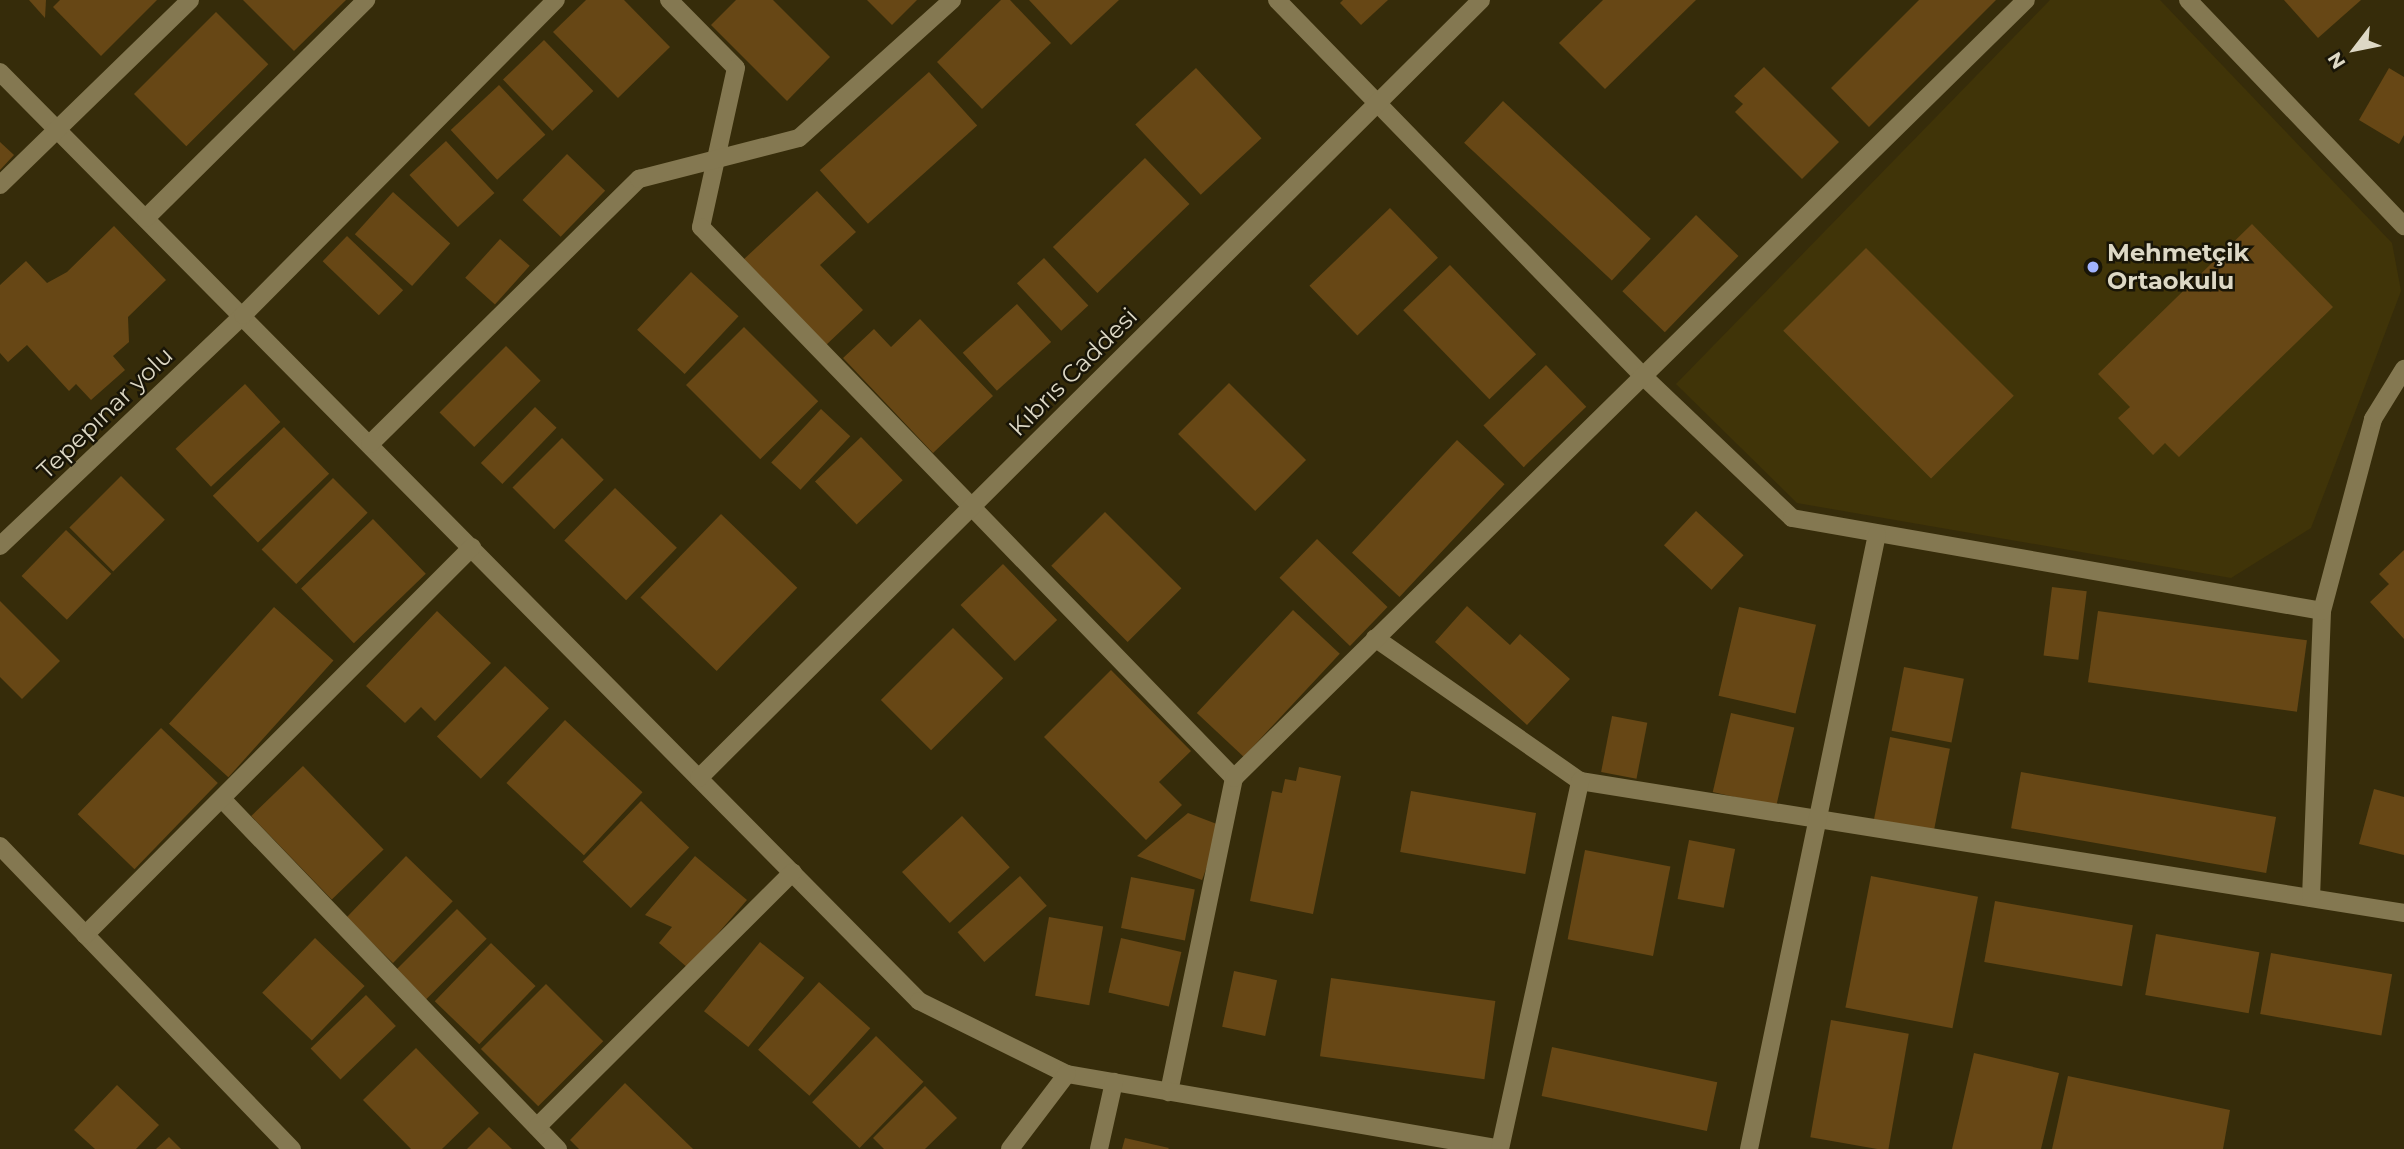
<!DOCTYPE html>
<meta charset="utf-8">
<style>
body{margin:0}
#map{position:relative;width:2404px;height:1149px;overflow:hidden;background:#362c0a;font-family:Montserrat,sans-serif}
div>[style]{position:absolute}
.built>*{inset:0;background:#403408}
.building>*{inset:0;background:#674715;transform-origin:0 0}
.minor>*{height:18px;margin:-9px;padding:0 9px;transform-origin:9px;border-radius:9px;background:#847851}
.dots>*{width:19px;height:19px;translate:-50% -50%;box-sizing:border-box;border:4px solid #191507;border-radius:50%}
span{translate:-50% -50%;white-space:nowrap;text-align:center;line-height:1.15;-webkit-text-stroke:5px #191507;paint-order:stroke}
.poi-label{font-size:24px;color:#ddd8c5;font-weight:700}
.left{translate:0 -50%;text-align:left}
.street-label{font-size:24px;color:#ddd8c5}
.north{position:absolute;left:2320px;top:14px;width:70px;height:70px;-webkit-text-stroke:5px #191507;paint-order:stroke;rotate:238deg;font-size:19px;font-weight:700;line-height:28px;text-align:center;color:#ddd8c5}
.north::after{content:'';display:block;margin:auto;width:24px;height:32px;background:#ddd8c5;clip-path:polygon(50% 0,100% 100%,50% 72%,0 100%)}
</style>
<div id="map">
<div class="built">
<i style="clip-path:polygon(2050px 0,2160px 0,2392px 243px,2401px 291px,2311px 528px,2231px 578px,1797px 503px,1676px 384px)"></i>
</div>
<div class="building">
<i style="clip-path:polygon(29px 0,46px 0,45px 18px)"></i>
<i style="clip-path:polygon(60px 0,157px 0,101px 56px,53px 7px)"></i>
<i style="clip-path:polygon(243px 0,346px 0,294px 51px)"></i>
<i style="clip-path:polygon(586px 0,624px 0,670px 47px,618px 98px,553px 32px)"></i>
<i style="clip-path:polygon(736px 0,773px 0,830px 57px,787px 101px,711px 25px)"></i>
<i style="clip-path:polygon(867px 0,917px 0,892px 25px)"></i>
<i style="clip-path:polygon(1001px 0,1010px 0,1051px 43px,982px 109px,937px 62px)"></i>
<i style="clip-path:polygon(1029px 0,1119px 0,1071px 45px)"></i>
<i style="clip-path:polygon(1343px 0,1388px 0,1361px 25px,1340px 3px)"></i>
<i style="clip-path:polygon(1603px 0,1696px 0,1605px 89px,1559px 43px)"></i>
<i style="clip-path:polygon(1919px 0,1996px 0,1869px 127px,1831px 88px)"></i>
<i style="clip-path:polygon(2284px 0,2361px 0,2318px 38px)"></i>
<i style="left:216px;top:12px;width:74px;height:116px;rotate:45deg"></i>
<i style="left:544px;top:40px;width:71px;height:57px;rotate:46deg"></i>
<i style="clip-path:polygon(1764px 67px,1839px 142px,1802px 179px,1735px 112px,1743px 104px,1734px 96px)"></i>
<i style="left:1196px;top:68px;width:96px;height:83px;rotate:47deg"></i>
<i style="clip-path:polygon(2389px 68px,2404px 77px,2404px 135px,2399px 144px,2359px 120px)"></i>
<i style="left:929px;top:72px;width:72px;height:147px;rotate:48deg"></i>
<i style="left:499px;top:85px;width:68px;height:66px;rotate:47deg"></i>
<i style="left:1503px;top:101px;width:202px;height:57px;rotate:43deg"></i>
<i style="left:446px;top:141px;width:71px;height:50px;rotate:47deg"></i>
<i style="clip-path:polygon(0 142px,14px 155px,0 170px)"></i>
<i style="left:567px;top:154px;width:53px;height:64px;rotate:44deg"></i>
<i style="left:1145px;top:158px;width:64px;height:128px;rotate:46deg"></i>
<i style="clip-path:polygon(817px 191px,856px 232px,820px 265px,863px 310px,825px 346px,743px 260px)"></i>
<i style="left:393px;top:192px;width:77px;height:57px;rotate:42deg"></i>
<i style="left:1390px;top:208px;width:69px;height:112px;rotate:46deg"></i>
<i style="left:1696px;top:215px;width:59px;height:106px;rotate:44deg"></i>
<i style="clip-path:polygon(2252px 224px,2333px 307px,2179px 457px,2165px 443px,2153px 455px,2118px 418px,2130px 407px,2098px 374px)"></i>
<i style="clip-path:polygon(114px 226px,166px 280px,128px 317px,129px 342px,113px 356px,125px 370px,91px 400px,76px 384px,69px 391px,27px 345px,8px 362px,0 353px,0 285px,26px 261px,47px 283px,67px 272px)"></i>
<i style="left:347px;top:236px;width:78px;height:35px;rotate:44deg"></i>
<i style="left:500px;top:239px;width:40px;height:52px;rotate:42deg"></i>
<i style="left:1866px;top:248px;width:209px;height:117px;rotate:45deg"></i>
<i style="left:1044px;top:258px;width:65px;height:37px;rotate:47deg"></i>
<i style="left:1450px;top:265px;width:124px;height:65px;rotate:46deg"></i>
<i style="left:691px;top:272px;width:65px;height:79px;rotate:43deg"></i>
<i style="left:1017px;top:304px;width:51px;height:73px;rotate:48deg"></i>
<i style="clip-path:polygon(920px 319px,993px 396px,933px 453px,843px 358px,874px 329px,891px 347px)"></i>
<i style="left:744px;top:327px;width:105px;height:82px;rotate:45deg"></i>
<i style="left:506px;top:346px;width:49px;height:94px;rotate:45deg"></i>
<i style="left:1546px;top:365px;width:58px;height:87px;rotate:46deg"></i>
<i style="left:1229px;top:383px;width:109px;height:72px;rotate:45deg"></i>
<i style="left:245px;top:384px;width:52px;height:95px;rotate:47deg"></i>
<i style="left:535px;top:407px;width:30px;height:78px;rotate:44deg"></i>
<i style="left:821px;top:409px;width:40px;height:73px;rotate:43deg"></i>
<i style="left:284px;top:427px;width:65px;height:99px;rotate:46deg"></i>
<i style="left:861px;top:437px;width:60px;height:64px;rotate:46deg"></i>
<i style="left:562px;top:438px;width:59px;height:70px;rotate:45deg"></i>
<i style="left:1457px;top:440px;width:65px;height:154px;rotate:43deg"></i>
<i style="left:121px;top:476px;width:62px;height:73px;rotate:45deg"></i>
<i style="left:333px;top:478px;width:49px;height:101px;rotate:45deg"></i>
<i style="left:615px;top:488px;width:86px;height:73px;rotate:44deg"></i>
<i style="left:1696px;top:511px;width:65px;height:47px;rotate:43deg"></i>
<i style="left:1105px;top:512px;width:108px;height:76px;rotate:45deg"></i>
<i style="left:721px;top:514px;width:106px;height:116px;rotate:44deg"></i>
<i style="left:373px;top:519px;width:76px;height:100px;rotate:46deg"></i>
<i style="left:66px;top:530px;width:63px;height:64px;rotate:44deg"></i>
<i style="left:1317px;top:539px;width:98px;height:54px;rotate:44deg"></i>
<i style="clip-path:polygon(2404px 550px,2404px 639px,2370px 602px,2389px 584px,2379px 574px)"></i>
<i style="left:1003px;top:564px;width:78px;height:59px;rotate:46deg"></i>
<i style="left:2052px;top:587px;width:35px;height:69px;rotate:7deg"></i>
<i style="clip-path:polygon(0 601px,60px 661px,22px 699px,0 677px)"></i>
<i style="clip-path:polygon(1467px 606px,1510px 645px,1520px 634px,1570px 679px,1527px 725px,1435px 642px)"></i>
<i style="left:274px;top:607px;width:80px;height:157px;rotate:42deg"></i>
<i style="left:1739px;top:607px;width:79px;height:91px;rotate:13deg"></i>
<i style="left:1293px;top:610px;width:64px;height:141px;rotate:43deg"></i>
<i style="clip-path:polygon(437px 611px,491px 663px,435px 721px,421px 707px,405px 723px,366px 686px)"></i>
<i style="left:2098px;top:611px;width:211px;height:72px;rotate:8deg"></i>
<i style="left:953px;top:628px;width:71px;height:102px;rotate:45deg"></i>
<i style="left:505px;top:666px;width:61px;height:98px;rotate:44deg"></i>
<i style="left:1904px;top:667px;width:61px;height:65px;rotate:11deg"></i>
<i style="clip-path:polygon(1111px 670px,1191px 751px,1159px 782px,1182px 805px,1146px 840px,1044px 737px)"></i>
<i style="left:1731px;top:713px;width:65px;height:81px;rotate:13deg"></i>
<i style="left:1612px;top:716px;width:36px;height:57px;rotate:11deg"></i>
<i style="left:565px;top:720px;width:106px;height:86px;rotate:43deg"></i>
<i style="left:161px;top:728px;width:79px;height:120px;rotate:44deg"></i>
<i style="left:1890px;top:737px;width:61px;height:84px;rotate:11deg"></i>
<i style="left:303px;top:766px;width:116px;height:72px;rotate:46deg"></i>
<i style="clip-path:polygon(1299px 767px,1341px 776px,1313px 914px,1250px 901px,1272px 791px,1282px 793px,1285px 779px,1296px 781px)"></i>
<i style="left:2021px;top:772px;width:259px;height:57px;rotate:10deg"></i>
<i style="clip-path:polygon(2374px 789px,2404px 797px,2404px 855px,2359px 844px)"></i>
<i style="left:1411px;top:791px;width:127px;height:62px;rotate:10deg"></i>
<i style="left:641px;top:801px;width:67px;height:84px;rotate:44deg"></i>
<i style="clip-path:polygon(1188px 813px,1222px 826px,1202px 880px,1137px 856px)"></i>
<i style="left:962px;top:816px;width:70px;height:82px;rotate:47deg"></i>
<i style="left:1689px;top:840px;width:47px;height:60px;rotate:11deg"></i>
<i style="left:1585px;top:850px;width:87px;height:91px;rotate:11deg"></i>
<i style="left:406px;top:856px;width:65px;height:86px;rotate:44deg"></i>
<i style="clip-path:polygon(695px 856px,747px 900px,688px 968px,659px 943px,672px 927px,645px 915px)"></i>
<i style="left:1020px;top:876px;width:40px;height:84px;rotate:48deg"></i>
<i style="left:1871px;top:876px;width:109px;height:134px;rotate:11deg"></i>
<i style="left:1131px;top:877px;width:65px;height:52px;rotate:11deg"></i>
<i style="left:1995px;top:901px;width:140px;height:62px;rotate:10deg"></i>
<i style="left:457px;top:909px;width:42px;height:87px;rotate:45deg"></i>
<i style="left:1049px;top:917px;width:55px;height:80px;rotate:10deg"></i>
<i style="left:2156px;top:934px;width:105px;height:62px;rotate:10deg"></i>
<i style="left:315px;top:938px;width:69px;height:76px;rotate:44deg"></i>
<i style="left:1121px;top:938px;width:62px;height:56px;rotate:13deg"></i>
<i style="left:760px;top:942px;width:57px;height:89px;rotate:39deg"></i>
<i style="left:491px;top:943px;width:62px;height:81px;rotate:44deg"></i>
<i style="left:2271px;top:953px;width:123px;height:62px;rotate:10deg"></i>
<i style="left:1234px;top:971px;width:44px;height:57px;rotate:12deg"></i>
<i style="left:1331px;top:978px;width:166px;height:79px;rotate:8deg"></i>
<i style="left:819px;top:982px;width:69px;height:91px;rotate:42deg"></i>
<i style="left:546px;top:984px;width:81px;height:92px;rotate:45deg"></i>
<i style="left:366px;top:995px;width:43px;height:77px;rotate:46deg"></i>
<i style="left:1831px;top:1020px;width:79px;height:119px;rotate:10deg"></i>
<i style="left:876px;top:1036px;width:66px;height:92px;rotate:44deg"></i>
<i style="left:1552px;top:1047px;width:169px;height:50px;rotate:12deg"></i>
<i style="clip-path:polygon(416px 1048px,479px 1113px,442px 1149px,411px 1149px,363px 1100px)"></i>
<i style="clip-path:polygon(1974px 1053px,2059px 1073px,2041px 1149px,1952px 1149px)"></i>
<i style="clip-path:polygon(2068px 1076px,2230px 1110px,2223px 1149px,2052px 1149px)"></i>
<i style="clip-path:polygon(625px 1083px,693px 1149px,579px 1149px,570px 1140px)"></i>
<i style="clip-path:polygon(117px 1085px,159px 1125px,136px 1149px,95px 1149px,74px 1130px)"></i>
<i style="clip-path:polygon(925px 1086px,957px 1118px,925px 1149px,884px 1149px,873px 1138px)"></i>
<i style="clip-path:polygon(489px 1127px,512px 1149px,467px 1149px)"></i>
<i style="clip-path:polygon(169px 1137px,181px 1149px,156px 1149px)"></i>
<i style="clip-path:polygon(1125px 1138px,1169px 1148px,1168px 1149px,1122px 1149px)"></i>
</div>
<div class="minor">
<i style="left:669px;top:0;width:95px;rotate:45.4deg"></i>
<i style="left:736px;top:68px;width:163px;rotate:102.4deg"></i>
<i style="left:701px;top:227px;width:767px;rotate:45.95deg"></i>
<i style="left:1234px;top:778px;width:321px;rotate:101.7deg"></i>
<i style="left:1277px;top:0;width:525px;rotate:45.77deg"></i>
<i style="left:1643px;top:376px;width:206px;rotate:43.6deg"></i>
<i style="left:1792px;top:518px;width:538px;rotate:9.95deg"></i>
<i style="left:2188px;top:0;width:313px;rotate:46.3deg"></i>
<i style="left:0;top:72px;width:1307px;rotate:45.31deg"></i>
<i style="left:919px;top:1001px;width:165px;rotate:26.3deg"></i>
<i style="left:1067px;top:1074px;width:439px;rotate:9.8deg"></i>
<i style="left:0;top:185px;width:265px;rotate:-44.2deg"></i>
<i style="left:146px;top:218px;width:310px;rotate:-44.7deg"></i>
<i style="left:370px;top:444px;width:378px;rotate:-44.6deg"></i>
<i style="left:639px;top:179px;width:165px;rotate:-14.4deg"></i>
<i style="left:799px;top:138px;width:206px;rotate:-42deg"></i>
<i style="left:0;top:546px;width:335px;rotate:-43.5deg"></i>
<i style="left:243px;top:315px;width:444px;rotate:-45.2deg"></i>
<i style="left:1375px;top:638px;width:250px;rotate:34.9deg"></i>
<i style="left:1580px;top:781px;width:835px;rotate:9.1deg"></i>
<i style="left:699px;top:778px;width:1103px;rotate:-44.85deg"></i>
<i style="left:1234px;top:778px;width:1110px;rotate:-44.49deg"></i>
<i style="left:223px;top:800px;width:484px;rotate:46.2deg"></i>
<i style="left:0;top:846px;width:421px;rotate:46.1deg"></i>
<i style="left:2311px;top:898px;width:287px;rotate:-87.8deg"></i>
<i style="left:2322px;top:611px;width:199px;rotate:-75.1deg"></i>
<i style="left:2373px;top:419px;width:59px;rotate:-58.2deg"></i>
<i style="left:85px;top:935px;width:548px;rotate:-45.07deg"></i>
<i style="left:537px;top:1127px;width:361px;rotate:-44.9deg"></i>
<i style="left:1010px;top:1149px;width:94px;rotate:-52.8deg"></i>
<i style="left:1099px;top:1149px;width:69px;rotate:-77.4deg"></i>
<i style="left:1500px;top:1149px;width:377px;rotate:-77.7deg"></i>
<i style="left:1749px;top:1149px;width:628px;rotate:-78.24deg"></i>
</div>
<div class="dots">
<i style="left:2093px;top:267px;background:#a1b3fd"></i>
</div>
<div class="poi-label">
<span class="left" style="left:2107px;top:267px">Mehmetçik<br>Ortaokulu</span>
</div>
<div class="street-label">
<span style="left:1073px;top:372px;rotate:-45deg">Kıbrıs Caddesi</span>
<span style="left:105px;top:413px;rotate:-44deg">Tepepınar yolu</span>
</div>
<div class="north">N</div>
</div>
